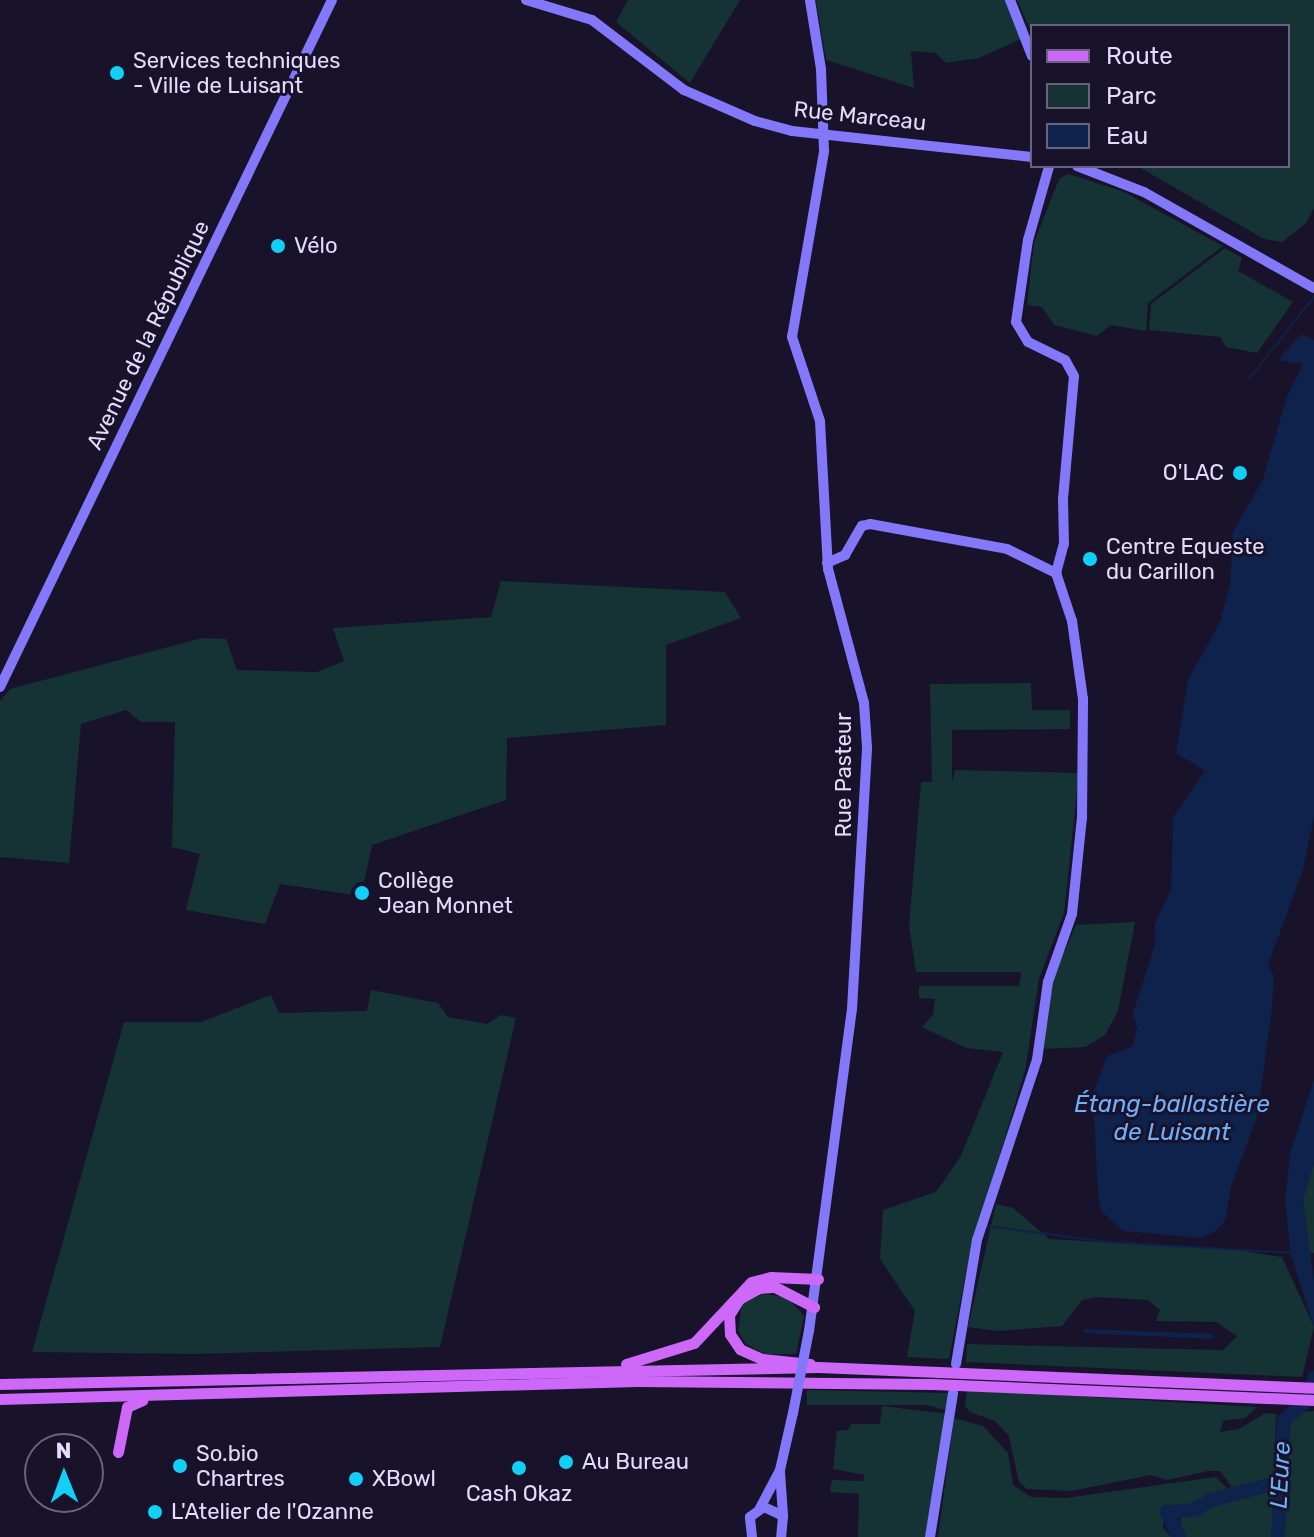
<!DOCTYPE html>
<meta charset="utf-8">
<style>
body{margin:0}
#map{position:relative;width:1314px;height:1537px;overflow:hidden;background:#18122a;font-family:Rubik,sans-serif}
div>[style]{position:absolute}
.green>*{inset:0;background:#153334}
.water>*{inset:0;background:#0f224c}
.stream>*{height:2px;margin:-1px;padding:0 1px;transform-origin:1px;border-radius:1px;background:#0f224c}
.river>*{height:14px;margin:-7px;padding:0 7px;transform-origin:7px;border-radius:7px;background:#0f224c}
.secondary>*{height:10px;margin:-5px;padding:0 5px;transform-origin:5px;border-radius:5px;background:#8478fa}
.primary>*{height:11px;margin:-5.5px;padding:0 5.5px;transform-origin:5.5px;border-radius:5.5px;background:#cd68f9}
.secondary-bridge>*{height:10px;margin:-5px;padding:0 5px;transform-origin:5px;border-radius:5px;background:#8478fa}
.dots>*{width:22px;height:22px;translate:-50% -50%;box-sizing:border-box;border:4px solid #18122a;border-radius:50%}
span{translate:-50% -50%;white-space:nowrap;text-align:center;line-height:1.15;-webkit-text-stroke:6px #18122a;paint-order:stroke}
.poi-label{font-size:22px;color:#e3dcfe}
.left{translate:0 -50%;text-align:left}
.right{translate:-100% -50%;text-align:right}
.street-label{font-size:22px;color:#e3dcfe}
.water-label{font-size:24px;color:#6fb0f9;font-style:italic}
.legend{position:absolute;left:1030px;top:24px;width:260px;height:144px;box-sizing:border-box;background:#18122a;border:2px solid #69637f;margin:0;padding:10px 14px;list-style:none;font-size:24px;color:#e3dcfe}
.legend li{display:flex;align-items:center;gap:16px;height:40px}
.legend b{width:40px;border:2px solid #69637f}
.north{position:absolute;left:24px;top:1433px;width:80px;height:80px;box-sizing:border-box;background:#18122a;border:2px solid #69637f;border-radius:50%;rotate:359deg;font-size:22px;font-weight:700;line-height:32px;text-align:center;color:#e3dcfe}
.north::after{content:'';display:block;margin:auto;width:28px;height:36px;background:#11cff6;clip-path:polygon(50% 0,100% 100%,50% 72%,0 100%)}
</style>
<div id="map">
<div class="green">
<i style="clip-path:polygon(628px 0,740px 0,690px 83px,616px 22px)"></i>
<i style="clip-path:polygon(816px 0,1009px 0,1023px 38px,979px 58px,946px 63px,936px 53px,911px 51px,914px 88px,826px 60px)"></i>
<i style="clip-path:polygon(1017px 0,1314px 0,1314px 208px,1306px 223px,1282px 242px,1264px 239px,1137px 166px,1288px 166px,1288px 26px,1032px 26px,1032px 33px)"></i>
<i style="clip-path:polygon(1068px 174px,1122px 191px,1223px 246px,1148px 303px,1146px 331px,1111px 325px,1097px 336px,1054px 325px,1042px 307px,1027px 305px,1034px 243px,1059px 179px)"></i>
<i style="clip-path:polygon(1225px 248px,1242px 258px,1238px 271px,1293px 302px,1257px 353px,1226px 347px,1220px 337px,1149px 330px,1151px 304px)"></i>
<i style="clip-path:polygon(501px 581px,725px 592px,741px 618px,666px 645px,666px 725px,507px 738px,506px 800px,372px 845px,361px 896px,280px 884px,265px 924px,186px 910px,200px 854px,172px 847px,175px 722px,141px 722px,126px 710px,81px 724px,69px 863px,0 857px,0 701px,10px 689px,202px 638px,226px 639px,237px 670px,317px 672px,344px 661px,333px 628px,491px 617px)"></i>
<i style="clip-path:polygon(1031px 683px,1032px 710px,1070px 710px,1070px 729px,952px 730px,952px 782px,955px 770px,1079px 773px,1064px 913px,1039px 979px,1025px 1071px,969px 1256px,949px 1359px,907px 1357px,915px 1311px,880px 1259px,883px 1210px,936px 1192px,961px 1156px,1003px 1052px,966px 1048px,922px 1027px,933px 1015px,935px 999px,919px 998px,919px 986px,1019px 986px,1021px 972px,916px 972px,909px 927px,921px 782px,932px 782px,930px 684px)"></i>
<i style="clip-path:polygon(1135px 922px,1118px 1011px,1105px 1035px,1085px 1047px,1042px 1049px,1051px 982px,1076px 925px)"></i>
<i style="clip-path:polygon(371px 990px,438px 1003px,448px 1017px,487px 1024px,501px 1015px,516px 1018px,440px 1347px,193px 1354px,32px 1352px,124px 1022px,201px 1022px,271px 995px,279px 1013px,367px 1011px)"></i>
<i style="clip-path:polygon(1314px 1153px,1314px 1253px,1309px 1253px,1303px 1200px)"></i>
<i style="clip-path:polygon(996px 1204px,1013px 1208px,1049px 1239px,1237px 1250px,1282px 1257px,1314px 1327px,1302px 1377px,966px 1362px,967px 1344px,1223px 1350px,1237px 1336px,1216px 1322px,1156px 1321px,1160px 1310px,1148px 1300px,1097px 1297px,1082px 1300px,1062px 1326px,998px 1331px,968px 1327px)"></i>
<i style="clip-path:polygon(763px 1294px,787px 1297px,804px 1316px,796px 1354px,765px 1354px,746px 1344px,738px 1331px,742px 1304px)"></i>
<i style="clip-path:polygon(807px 1390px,949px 1393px,945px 1410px,927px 1405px,807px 1405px)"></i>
<i style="clip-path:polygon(967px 1390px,1257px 1407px,1245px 1418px,1223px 1421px,1220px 1432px,1239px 1429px,1265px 1413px,1276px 1414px,1272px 1537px,1184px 1537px,1180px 1519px,1185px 1511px,1165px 1505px,1163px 1528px,1172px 1537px,938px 1537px,954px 1418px,983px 1426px,1008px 1453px,1013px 1485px,1031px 1497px,1065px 1498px,1216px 1477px,1227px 1488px,1232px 1487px,1220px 1471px,1208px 1471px,1167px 1480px,1150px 1475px,1072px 1491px,1027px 1489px,1019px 1482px,1009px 1436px,995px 1421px,970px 1412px,965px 1406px)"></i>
<i style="clip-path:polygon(882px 1406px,948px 1414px,925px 1537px,858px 1537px,859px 1494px,830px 1492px,832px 1480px,863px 1481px,865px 1475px,833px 1469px,837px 1431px,848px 1430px,851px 1424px,880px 1424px)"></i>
<i style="clip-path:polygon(1314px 1411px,1314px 1537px,1282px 1537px,1287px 1421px,1298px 1412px)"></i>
</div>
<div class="water">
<i style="clip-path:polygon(1301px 334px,1314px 340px,1314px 817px,1303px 870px,1268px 965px,1274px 976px,1272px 1007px,1258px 1114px,1231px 1187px,1225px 1221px,1216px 1231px,1200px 1238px,1123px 1231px,1102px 1212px,1098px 1195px,1093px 1094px,1107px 1056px,1132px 1047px,1137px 1028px,1133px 1013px,1155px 945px,1155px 924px,1171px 889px,1173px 817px,1205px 771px,1176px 753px,1188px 680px,1220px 622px,1230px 585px,1233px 532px,1263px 479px,1287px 396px,1303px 364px,1278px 360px)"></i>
<i style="clip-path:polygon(1314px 1079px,1314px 1164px,1303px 1200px,1314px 1280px,1314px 1328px,1291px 1255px,1285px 1201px,1290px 1154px)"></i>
<i style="clip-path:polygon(1084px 1329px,1213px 1334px,1213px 1339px,1083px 1333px)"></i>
</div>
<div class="stream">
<i style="left:1249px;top:379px;width:105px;rotate:-51.6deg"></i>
<i style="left:987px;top:1226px;width:121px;rotate:7.6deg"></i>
<i style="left:1107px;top:1242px;width:183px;rotate:3.4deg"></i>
</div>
<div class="river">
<i style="left:1179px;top:1537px;width:28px;rotate:-116deg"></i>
<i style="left:1167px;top:1512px;width:27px;rotate:-4deg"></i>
<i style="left:1194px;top:1510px;width:20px;rotate:-30deg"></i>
<i style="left:1211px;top:1500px;width:71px;rotate:-14.6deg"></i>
<i style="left:1278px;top:1537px;width:117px;rotate:-87.1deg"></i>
<i style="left:1284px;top:1420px;width:38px;rotate:-41deg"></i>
<i style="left:1313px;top:1395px;width:17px;rotate:-87deg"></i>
</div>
<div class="secondary">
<i style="left:526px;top:0;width:69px;rotate:16.9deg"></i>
<i style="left:592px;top:20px;width:116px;rotate:37.3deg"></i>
<i style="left:684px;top:90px;width:77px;rotate:23.6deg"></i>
<i style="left:755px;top:121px;width:38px;rotate:15deg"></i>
<i style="left:792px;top:131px;width:241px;rotate:6.2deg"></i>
<i style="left:1010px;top:0;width:60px;rotate:68.6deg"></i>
<i style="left:1077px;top:166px;width:72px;rotate:21.2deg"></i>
<i style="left:1144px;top:192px;width:195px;rotate:29.5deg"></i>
<i style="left:827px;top:563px;width:20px;rotate:-24deg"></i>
<i style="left:845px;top:555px;width:34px;rotate:-60deg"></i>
<i style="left:862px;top:526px;width:8px;rotate:-14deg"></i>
<i style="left:870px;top:524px;width:139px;rotate:10.3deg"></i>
<i style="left:1007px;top:549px;width:55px;rotate:26.1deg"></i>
<i style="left:0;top:687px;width:763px;rotate:-64.21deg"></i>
<i style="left:809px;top:1331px;width:325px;rotate:-82.4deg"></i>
<i style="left:852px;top:1009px;width:262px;rotate:-86.7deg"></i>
<i style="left:867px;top:747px;width:44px;rotate:-93.9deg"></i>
<i style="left:864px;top:703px;width:139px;rotate:-105deg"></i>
<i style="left:828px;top:569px;width:148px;rotate:-93.1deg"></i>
<i style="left:820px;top:421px;width:89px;rotate:-108.4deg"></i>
<i style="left:792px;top:337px;width:189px;rotate:-80.2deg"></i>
<i style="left:824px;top:151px;width:82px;rotate:-92.1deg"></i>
<i style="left:821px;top:69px;width:70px;rotate:-99.1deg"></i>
<i style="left:956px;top:1364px;width:126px;rotate:-80.4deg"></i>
<i style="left:977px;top:1240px;width:190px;rotate:-71.6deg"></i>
<i style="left:1037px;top:1060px;width:79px;rotate:-82deg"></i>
<i style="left:1048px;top:982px;width:72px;rotate:-70.6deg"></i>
<i style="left:1072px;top:914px;width:97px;rotate:-84.1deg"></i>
<i style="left:1082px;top:818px;width:119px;rotate:-89.5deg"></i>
<i style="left:1083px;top:699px;width:79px;rotate:-98deg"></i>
<i style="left:1072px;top:621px;width:51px;rotate:-108.4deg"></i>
<i style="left:1056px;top:573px;width:30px;rotate:-75deg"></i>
<i style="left:1064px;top:544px;width:45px;rotate:-91.3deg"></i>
<i style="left:1063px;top:499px;width:123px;rotate:-84.9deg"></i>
<i style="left:1074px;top:376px;width:18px;rotate:-119deg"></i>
<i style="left:1065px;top:360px;width:41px;rotate:-154.1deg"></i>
<i style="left:1028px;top:342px;width:23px;rotate:-121deg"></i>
<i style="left:1016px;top:322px;width:83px;rotate:-81.7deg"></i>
<i style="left:1028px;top:240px;width:76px;rotate:-74deg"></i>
<i style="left:780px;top:1472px;width:43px;rotate:86deg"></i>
<i style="left:760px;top:1508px;width:43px;rotate:-62.2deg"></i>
<i style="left:780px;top:1470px;width:58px;rotate:-77.2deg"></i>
<i style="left:752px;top:1537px;width:20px;rotate:-96deg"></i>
<i style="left:750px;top:1517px;width:17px;rotate:-36deg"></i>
<i style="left:764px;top:1507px;width:21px;rotate:25deg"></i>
<i style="left:783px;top:1516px;width:21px;rotate:95deg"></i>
<i style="left:930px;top:1537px;width:146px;rotate:-80.9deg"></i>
</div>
<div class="primary">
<i style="left:626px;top:1364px;width:71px;rotate:-17.2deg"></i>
<i style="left:694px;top:1343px;width:83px;rotate:-46.9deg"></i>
<i style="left:751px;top:1282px;width:21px;rotate:-14deg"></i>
<i style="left:771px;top:1277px;width:47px;rotate:2.4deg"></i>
<i style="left:810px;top:1364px;width:48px;rotate:-174.1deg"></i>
<i style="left:762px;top:1359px;width:24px;rotate:-156deg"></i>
<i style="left:740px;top:1349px;width:18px;rotate:-124deg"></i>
<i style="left:730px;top:1334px;width:19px;rotate:-93deg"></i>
<i style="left:729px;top:1315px;width:19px;rotate:-58deg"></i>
<i style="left:739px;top:1299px;width:23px;rotate:-29deg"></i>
<i style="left:759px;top:1288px;width:16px;rotate:-4deg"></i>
<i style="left:775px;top:1287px;width:44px;rotate:27.1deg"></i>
<i style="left:0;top:1384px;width:818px;rotate:-1.19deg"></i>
<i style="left:818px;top:1367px;width:496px;rotate:2.4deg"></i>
<i style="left:0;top:1399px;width:637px;rotate:-1.62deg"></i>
<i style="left:637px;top:1381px;width:296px;rotate:0.6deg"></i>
<i style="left:933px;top:1384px;width:381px;rotate:2.4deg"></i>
<i style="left:118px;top:1452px;width:46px;rotate:-78.7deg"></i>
<i style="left:127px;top:1407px;width:17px;rotate:-24deg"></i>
</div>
<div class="secondary-bridge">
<i style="left:793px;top:1413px;width:84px;rotate:-79deg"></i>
</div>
<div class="dots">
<i style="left:117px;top:73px;background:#11cff6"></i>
<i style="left:278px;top:246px;background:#11cff6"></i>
<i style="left:1240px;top:473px;background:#11cff6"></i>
<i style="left:1090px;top:559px;background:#11cff6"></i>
<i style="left:362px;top:893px;background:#11cff6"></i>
<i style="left:566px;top:1462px;background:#11cff6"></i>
<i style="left:180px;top:1466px;background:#11cff6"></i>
<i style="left:519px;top:1468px;background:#11cff6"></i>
<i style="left:356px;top:1479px;background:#11cff6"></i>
<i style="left:155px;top:1512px;background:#11cff6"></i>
</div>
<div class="poi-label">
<span class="left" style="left:133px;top:73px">Services techniques<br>- Ville de Luisant</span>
<span class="left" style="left:294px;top:246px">Vélo</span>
<span class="right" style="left:1224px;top:473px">O'LAC</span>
<span class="left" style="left:1106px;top:559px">Centre Equeste<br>du Carillon</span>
<span class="left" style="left:378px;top:893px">Collège<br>Jean Monnet</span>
<span class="left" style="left:196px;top:1466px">So.bio<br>Chartres</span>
<span class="left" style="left:582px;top:1462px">Au Bureau</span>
<span class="left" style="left:372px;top:1479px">XBowl</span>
<span style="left:519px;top:1494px">Cash Okaz</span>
<span class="left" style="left:171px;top:1512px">L'Atelier de l'Ozanne</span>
</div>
<div class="street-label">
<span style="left:860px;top:116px;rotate:6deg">Rue Marceau</span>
<span style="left:148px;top:335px;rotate:-64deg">Avenue de la République</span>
<span style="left:844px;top:775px;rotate:-90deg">Rue Pasteur</span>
</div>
<div class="water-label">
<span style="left:1172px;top:1119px">Étang-ballastière<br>de Luisant</span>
<span style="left:1281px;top:1475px;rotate:-87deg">L'Eure</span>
</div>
<ul class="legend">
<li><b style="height:10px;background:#cd68f9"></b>Route</li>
<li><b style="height:22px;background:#153334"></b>Parc</li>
<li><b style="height:22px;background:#0f224c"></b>Eau</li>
</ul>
<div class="north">N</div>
</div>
